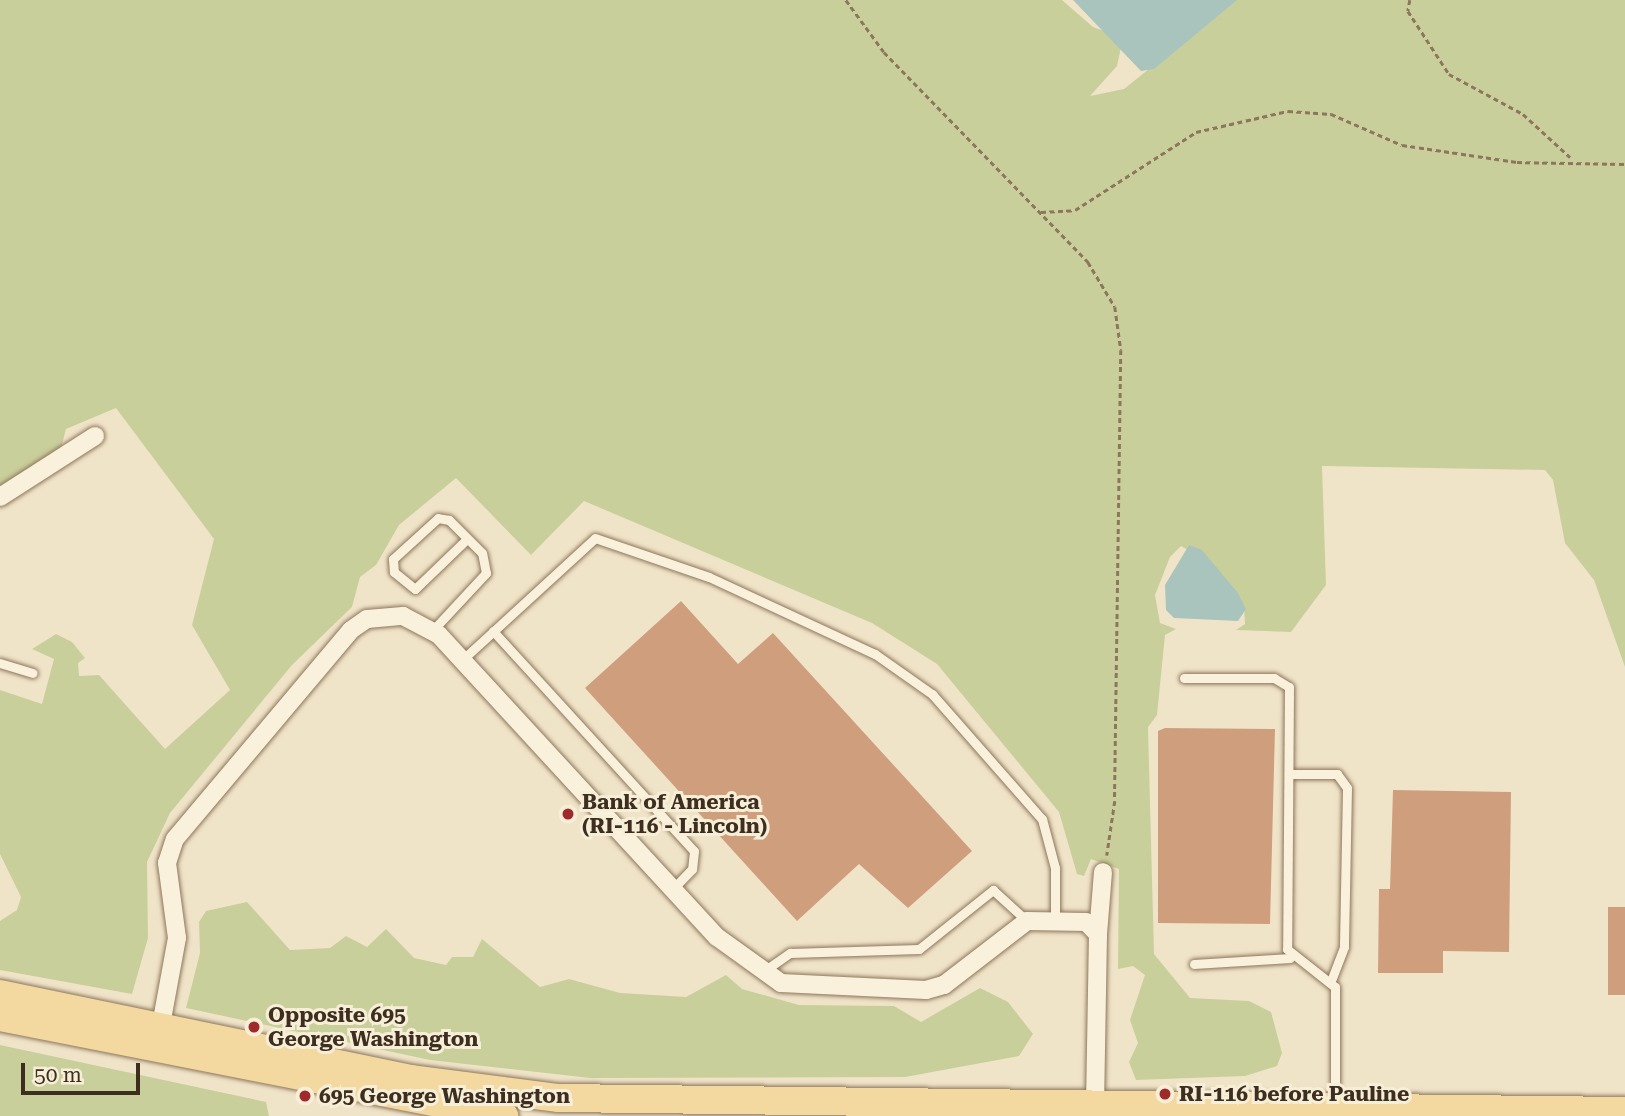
<!DOCTYPE html>
<style>
body{margin:0}
#map{position:relative;width:1625px;height:1116px;overflow:hidden;background:#f0e4c8;font-family:"Roboto Serif",serif}
div>[style]{position:absolute}
.green>*{inset:0;background:#c9cf9b}
.water>*{inset:0;background:#a9c4bc}
.building>*{inset:0;background:#cf9f7d;transform-origin:0 0}
.path>*{height:2.5px;margin-top:-1.25px;transform-origin:0;background:repeating-linear-gradient(90deg,#8d765c 0 5px,transparent 0 8.5px)}
.roads{filter:drop-shadow(0 0 2px #8d765c) drop-shadow(0 0 2px #8d765c)}
.service>*{height:9px;margin:-4.5px;padding:0 4.5px;transform-origin:4.5px;border-radius:4.5px;background:#faf1dc}
.minor>*{height:18px;margin:-9px;padding:0 9px;transform-origin:9px;border-radius:9px;background:#faf1dc}
.primary>*{height:28px;margin:-14px;padding:0 14px;transform-origin:14px;border-radius:14px;background:#f3d9a0}
.dots>*{width:19px;height:19px;translate:-50% -50%;box-sizing:border-box;border:4px solid #f7eed8;border-radius:50%}
span{translate:-50% -50%;white-space:nowrap;text-align:center;line-height:1.15;-webkit-text-stroke:6px #f7eed8;paint-order:stroke}
.poi-label{font-size:21px;color:#3d2e20;font-weight:700}
.left{translate:0 -50%;text-align:left}
.scale{position:absolute;left:21px;top:1063px;width:119px;height:32px;box-sizing:border-box;border:4px solid #3d2e20;border-top:0;padding-left:9px;font-size:21px;line-height:24px;white-space:nowrap;color:#3d2e20;-webkit-text-stroke:5px #f7eed8;paint-order:stroke}
</style>
<div id="map">
<div class="green">
<i style="clip-path:polygon(0 0,1062px 0,1093px 27px,1123px 38px,1117px 66px,1090px 96px,1124px 89px,1235px 0,1625px 0,1625px 667px,1594px 580px,1565px 543px,1553px 480px,1545px 470px,1322px 466px,1326px 585px,1291px 632px,1236px 630px,1245px 624px,1244px 607px,1210px 563px,1181px 546px,1170px 557px,1155px 595px,1160px 623px,1176px 629px,1165px 635px,1157px 715px,1148px 727px,1154px 954px,1190px 998px,1249px 1001px,1271px 1012px,1282px 1053px,1277px 1066px,1245px 1076px,1136px 1080px,1129px 1062px,1138px 1043px,1130px 1020px,1145px 975px,1133px 966px,1118px 969px,1119px 869px,1091px 859px,1084px 876px,1077px 874px,1059px 812px,937px 664px,872px 623px,584px 501px,531px 555px,456px 478px,399px 525px,376px 565px,360px 577px,352px 607px,292px 665px,170px 813px,147px 862px,148px 938px,132px 994px,0 970px,0 921px,17px 910px,21px 897px,0 854px,0 690px,42px 704px,54px 659px,32px 649px,56px 634px,72px 642px,85px 658px,78px 663px,79px 676px,99px 675px,165px 749px,230px 690px,192px 625px,214px 539px,116px 408px,66px 429px,57px 463px,0 499px)"></i>
<i style="clip-path:polygon(247px 902px,290px 950px,330px 948px,346px 936px,367px 947px,386px 929px,414px 958px,446px 965px,452px 957px,473px 957px,482px 939px,540px 987px,569px 979px,620px 993px,686px 997px,726px 975px,742px 989px,799px 1005px,894px 1006px,921px 1022px,980px 988px,1008px 1002px,1033px 1034px,1019px 1056px,905px 1077px,590px 1078px,430px 1060px,186px 1008px,200px 953px,199px 922px,206px 911px)"></i>
<i style="clip-path:polygon(0 1045px,266px 1102px,269px 1116px,0 1116px)"></i>
</div>
<div class="water">
<i style="clip-path:polygon(1073px 0,1237px 0,1154px 69px,1141px 71px)"></i>
<i style="clip-path:polygon(1189px 545px,1202px 550px,1238px 593px,1246px 609px,1238px 621px,1174px 618px,1166px 610px,1165px 585px)"></i>
</div>
<div class="building">
<i style="clip-path:polygon(681px 601px,738px 664px,773px 633px,972px 851px,908px 908px,859px 864px,797px 921px,585px 688px)"></i>
<i style="clip-path:polygon(1165px 728px,1275px 729px,1270px 924px,1158px 923px,1158px 731px)"></i>
<i style="clip-path:polygon(1393px 790px,1511px 792px,1509px 952px,1443px 951px,1443px 973px,1378px 973px,1379px 889px,1390px 889px)"></i>
<i style="left:1625px;top:907px;width:88px;height:17px;rotate:90deg"></i>
</div>
<div class="path">
<i style="left:846px;top:0;width:64px;rotate:53.8deg"></i>
<i style="left:884px;top:52px;width:293px;rotate:45.8deg"></i>
<i style="left:1088px;top:262px;width:52px;rotate:59deg"></i>
<i style="left:1115px;top:307px;width:43px;rotate:82.1deg"></i>
<i style="left:1121px;top:350px;width:451px;rotate:90.8deg"></i>
<i style="left:1115px;top:801px;width:55px;rotate:98.4deg"></i>
<i style="left:1410px;top:0;width:11px;rotate:100deg"></i>
<i style="left:1408px;top:11px;width:75px;rotate:56.9deg"></i>
<i style="left:1449px;top:74px;width:84px;rotate:28.4deg"></i>
<i style="left:1523px;top:114px;width:64px;rotate:42.5deg"></i>
<i style="left:1041px;top:212px;width:34px;rotate:-3deg"></i>
<i style="left:1075px;top:210px;width:144px;rotate:-32.8deg"></i>
<i style="left:1196px;top:132px;width:94px;rotate:-12.9deg"></i>
<i style="left:1288px;top:111px;width:43px;rotate:4deg"></i>
<i style="left:1331px;top:114px;width:77px;rotate:23.6deg"></i>
<i style="left:1402px;top:145px;width:116px;rotate:8.4deg"></i>
<i style="left:1517px;top:162px;width:108px;rotate:1.1deg"></i>
</div>
<div class="roads">
<div class="service">
<i style="left:433px;top:630px;width:78px;rotate:-47.1deg"></i>
<i style="left:486px;top:573px;width:20px;rotate:-101deg"></i>
<i style="left:482px;top:553px;width:47px;rotate:-135deg"></i>
<i style="left:449px;top:520px;width:11px;rotate:-170deg"></i>
<i style="left:438px;top:518px;width:61px;rotate:137.7deg"></i>
<i style="left:393px;top:559px;width:13px;rotate:86deg"></i>
<i style="left:394px;top:572px;width:27px;rotate:39deg"></i>
<i style="left:415px;top:589px;width:72px;rotate:-43.9deg"></i>
<i style="left:493px;top:631px;width:298px;rotate:47.6deg"></i>
<i style="left:694px;top:851px;width:18px;rotate:96deg"></i>
<i style="left:692px;top:869px;width:28px;rotate:134deg"></i>
<i style="left:462px;top:660px;width:180px;rotate:-42.5deg"></i>
<i style="left:595px;top:538px;width:120px;rotate:18.9deg"></i>
<i style="left:709px;top:577px;width:183px;rotate:24.9deg"></i>
<i style="left:875px;top:654px;width:70px;rotate:35.1deg"></i>
<i style="left:932px;top:694px;width:167px;rotate:48.7deg"></i>
<i style="left:1042px;top:819px;width:51px;rotate:75.1deg"></i>
<i style="left:1055px;top:868px;width:49px;rotate:90deg"></i>
<i style="left:0;top:663px;width:34px;rotate:17deg"></i>
<i style="left:1184px;top:678px;width:90px"></i>
<i style="left:1274px;top:678px;width:17px;rotate:31deg"></i>
<i style="left:1289px;top:687px;width:262px;rotate:90.4deg"></i>
<i style="left:1287px;top:949px;width:61px;rotate:38.4deg"></i>
<i style="left:1335px;top:987px;width:116px;rotate:90deg"></i>
<i style="left:1289px;top:774px;width:48px"></i>
<i style="left:1337px;top:774px;width:17px;rotate:54deg"></i>
<i style="left:1347px;top:788px;width:159px;rotate:91.1deg"></i>
<i style="left:1344px;top:947px;width:34px;rotate:111deg"></i>
<i style="left:1194px;top:964px;width:96px;rotate:-3.6deg"></i>
<i style="left:764px;top:971px;width:32px;rotate:-35deg"></i>
<i style="left:790px;top:953px;width:129px;rotate:-1.8deg"></i>
<i style="left:919px;top:949px;width:95px;rotate:-38.6deg"></i>
<i style="left:993px;top:890px;width:46px;rotate:42.4deg"></i>
</div>
<div class="minor">
<i style="left:0;top:497px;width:113px;rotate:-32.7deg"></i>
<i style="left:1098px;top:934px;width:62px;rotate:-85.4deg"></i>
<i style="left:159px;top:1036px;width:100px;rotate:-79.6deg"></i>
<i style="left:177px;top:938px;width:76px;rotate:-97.6deg"></i>
<i style="left:167px;top:863px;width:25px;rotate:-72deg"></i>
<i style="left:175px;top:839px;width:273px;rotate:-49.9deg"></i>
<i style="left:351px;top:630px;width:19px;rotate:-35deg"></i>
<i style="left:367px;top:619px;width:36px;rotate:-5deg"></i>
<i style="left:403px;top:616px;width:41px;rotate:27.8deg"></i>
<i style="left:439px;top:635px;width:410px;rotate:47.4deg"></i>
<i style="left:717px;top:937px;width:79px;rotate:35.7deg"></i>
<i style="left:781px;top:983px;width:145px;rotate:2.8deg"></i>
<i style="left:926px;top:990px;width:19px;rotate:-16deg"></i>
<i style="left:944px;top:985px;width:105px;rotate:-37.6deg"></i>
<i style="left:1027px;top:921px;width:59px;rotate:1deg"></i>
<i style="left:1086px;top:922px;width:17px;rotate:45deg"></i>
<i style="left:1098px;top:934px;width:180px;rotate:91deg"></i>
</div>
<div class="primary">
<i style="left:0;top:994px;width:419px;rotate:11.7deg"></i>
<i style="left:410px;top:1079px;width:150px;rotate:7.3deg"></i>
<i style="left:559px;top:1098px;width:1066px;rotate:0.7deg"></i>
<i style="left:0;top:1017px;width:514px;rotate:11.11deg"></i>
</div>
</div>
<div class="dots">
<i style="left:568px;top:814px;background:#9e2a2b"></i>
<i style="left:254px;top:1027px;background:#9e2a2b"></i>
<i style="left:1165px;top:1094px;background:#9e2a2b"></i>
<i style="left:305px;top:1096px;background:#9e2a2b"></i>
</div>
<div class="poi-label">
<span class="left" style="left:582px;top:814px">Bank of America<br>(RI-116 - Lincoln)</span>
<span class="left" style="left:268px;top:1027px">Opposite 695<br>George Washington</span>
<span class="left" style="left:1179px;top:1094px">RI-116 before Pauline</span>
<span class="left" style="left:319px;top:1096px">695 George Washington</span>
</div>
<div class="scale">50 m</div>
</div>
